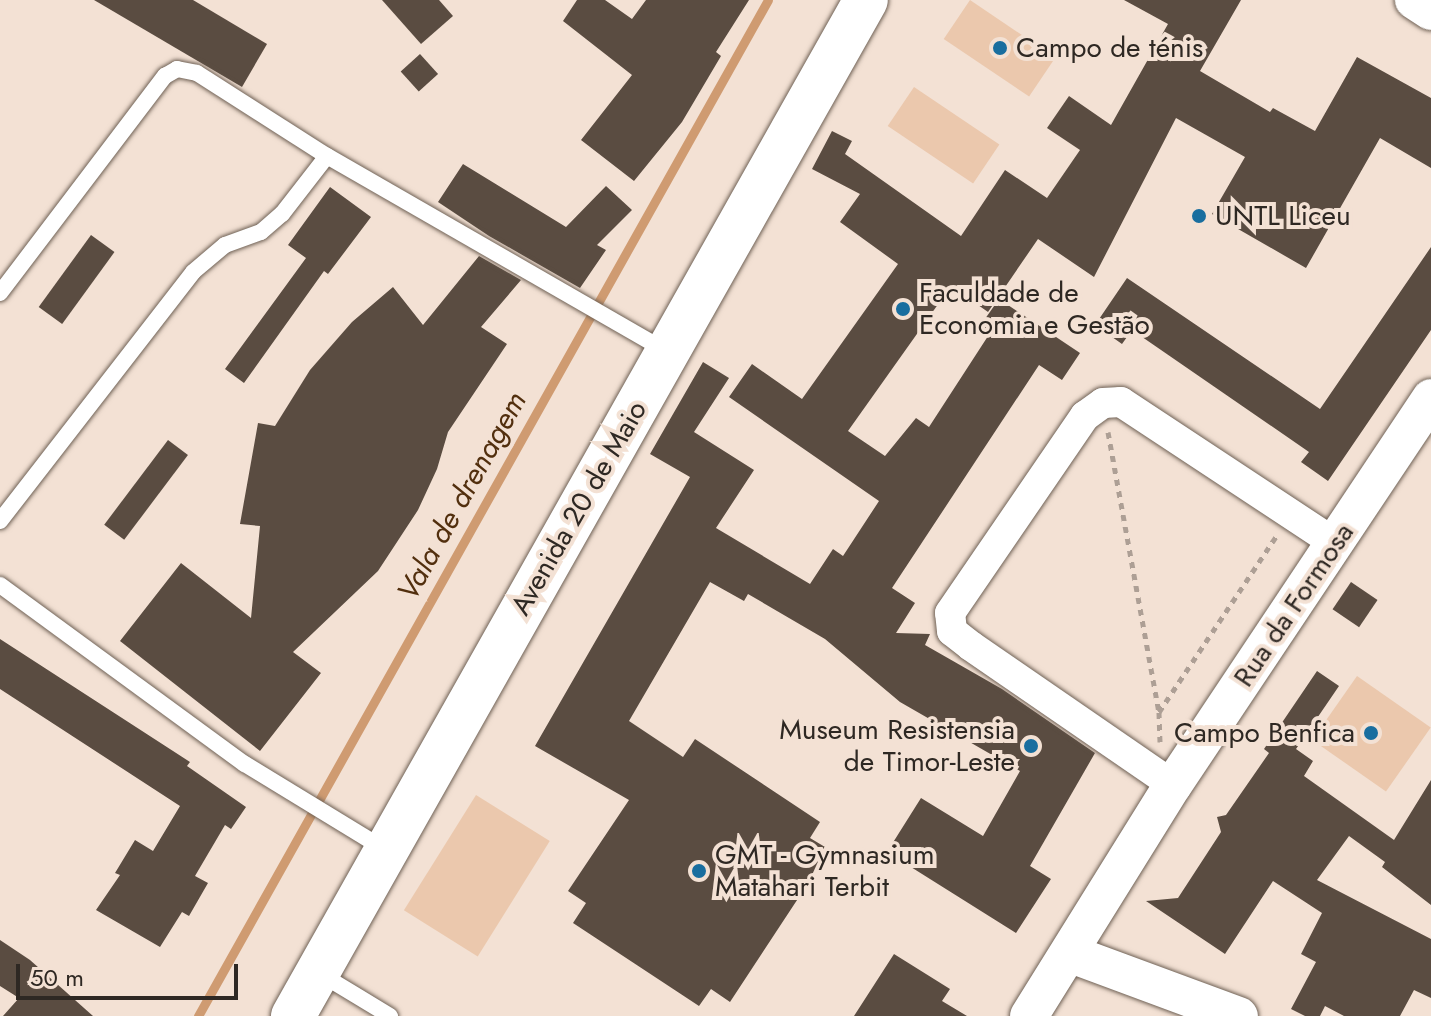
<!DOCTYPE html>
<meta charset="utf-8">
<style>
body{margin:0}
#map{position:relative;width:1431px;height:1016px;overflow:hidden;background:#f3e1d4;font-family:Jost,sans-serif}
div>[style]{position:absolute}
.green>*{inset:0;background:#ebc8ad;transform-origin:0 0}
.stream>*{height:9px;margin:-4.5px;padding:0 4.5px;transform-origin:4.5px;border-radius:4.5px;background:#cf9b71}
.building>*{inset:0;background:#5a4c41;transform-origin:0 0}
.path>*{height:5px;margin-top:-2.5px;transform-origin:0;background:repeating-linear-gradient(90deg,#ad9f95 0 6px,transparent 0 12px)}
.roads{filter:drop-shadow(0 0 2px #6f6155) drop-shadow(0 0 2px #6f6155)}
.service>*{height:16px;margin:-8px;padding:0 8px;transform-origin:8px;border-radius:8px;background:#fff}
.minor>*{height:30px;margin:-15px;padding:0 15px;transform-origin:15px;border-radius:15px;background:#fff}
.tertiary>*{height:38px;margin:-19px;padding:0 19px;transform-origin:19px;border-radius:19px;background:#fff}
.primary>*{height:44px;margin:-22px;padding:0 22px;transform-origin:22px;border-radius:22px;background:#fff}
.dots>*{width:22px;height:22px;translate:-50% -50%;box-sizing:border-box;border:4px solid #f3e1d4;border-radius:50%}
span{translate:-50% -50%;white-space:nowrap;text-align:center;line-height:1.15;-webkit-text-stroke:8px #f3e1d4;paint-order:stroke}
.poi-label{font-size:28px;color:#2e2823}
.left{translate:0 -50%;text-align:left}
.right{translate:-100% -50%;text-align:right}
.street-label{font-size:28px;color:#2e2823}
.water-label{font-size:30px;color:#522f0e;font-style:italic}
.scale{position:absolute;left:16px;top:964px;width:222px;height:36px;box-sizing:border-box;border:4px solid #2e2823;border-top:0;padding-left:10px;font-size:24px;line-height:28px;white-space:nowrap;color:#2e2823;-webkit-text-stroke:6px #f3e1d4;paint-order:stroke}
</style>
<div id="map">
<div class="green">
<i style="left:970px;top:0;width:103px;height:47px;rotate:34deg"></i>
<i style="left:914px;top:87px;width:103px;height:47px;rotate:34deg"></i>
<i style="left:1357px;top:676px;width:90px;height:78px;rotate:35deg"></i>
<i style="left:476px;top:795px;width:87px;height:136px;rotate:32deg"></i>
</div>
<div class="stream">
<i style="left:198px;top:1016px;width:1165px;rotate:-60.71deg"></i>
</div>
<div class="building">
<i style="clip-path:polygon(94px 0,193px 0,267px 44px,242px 87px)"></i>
<i style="clip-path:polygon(382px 0,439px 0,453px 16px,421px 44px)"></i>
<i style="clip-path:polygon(577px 0,605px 0,632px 19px,646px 0,749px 0,716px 52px,721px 56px,682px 122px,634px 181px,581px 140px,632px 75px,563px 21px)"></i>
<i style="clip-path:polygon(1124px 0,1241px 0,1200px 71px,1270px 112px,1273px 108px,1315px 131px,1357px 57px,1431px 98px,1431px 168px,1380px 138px,1306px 268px,1212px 214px,1245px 157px,1176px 118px,1094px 277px,1038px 239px,988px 312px,951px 286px,848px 431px,885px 456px,916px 418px,929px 427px,990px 333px,980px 326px,999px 299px,1080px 353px,1062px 380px,1039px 365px,892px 588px,915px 603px,896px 633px,930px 634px,925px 645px,1002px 689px,1095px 753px,1030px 866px,1051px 879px,1016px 933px,887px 852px,921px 798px,983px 836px,1020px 771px,900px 702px,825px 639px,748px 594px,744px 601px,710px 582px,629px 721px,683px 757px,695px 739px,820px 822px,810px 838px,830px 850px,730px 1002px,711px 989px,699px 1006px,573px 923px,586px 903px,568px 891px,629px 800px,535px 746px,690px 477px,650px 454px,703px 362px,729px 378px,694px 432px,754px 470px,716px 528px,810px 584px,833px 549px,843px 556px,879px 501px,729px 397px,752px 364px,802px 399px,898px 264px,840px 222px,860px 194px,812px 169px,832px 131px,852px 141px,845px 154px,961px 236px,1005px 170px,1047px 198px,1080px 150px,1047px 128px,1069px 96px,1111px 125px,1168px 24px)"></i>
<i style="left:420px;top:54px;width:27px;height:26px;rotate:48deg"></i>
<i style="clip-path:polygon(463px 164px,566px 227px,606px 186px,632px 210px,597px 245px,606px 250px,580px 288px,489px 236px,438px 202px)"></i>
<i style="clip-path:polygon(330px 187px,371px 217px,328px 274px,324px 271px,244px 383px,225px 369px,306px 258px,288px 245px)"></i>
<i style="left:91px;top:235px;width:29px;height:89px;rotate:36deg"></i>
<i style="clip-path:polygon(1431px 247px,1431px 330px,1328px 481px,1301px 462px,1309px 452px,1132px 330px,1122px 344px,1095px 325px,1127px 278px,1320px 409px)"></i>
<i style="clip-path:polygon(479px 256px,521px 280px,481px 327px,507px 344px,448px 432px,437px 469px,418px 510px,378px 571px,293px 652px,321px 673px,260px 751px,120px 641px,181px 563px,251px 618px,260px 526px,240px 524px,258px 423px,275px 426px,310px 370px,352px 322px,393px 287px,423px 325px)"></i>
<i style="left:168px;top:440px;width:25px;height:106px;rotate:37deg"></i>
<i style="left:1351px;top:582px;width:32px;height:33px;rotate:34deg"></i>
<i style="clip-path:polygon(0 639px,190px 762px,187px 766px,246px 807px,231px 829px,225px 825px,195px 876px,208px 883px,189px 916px,182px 912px,160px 947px,96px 910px,120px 875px,115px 873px,135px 840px,153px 851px,180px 806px,0 689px)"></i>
<i style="clip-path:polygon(1317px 671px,1339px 686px,1296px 749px,1313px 761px,1304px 776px,1394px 840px,1431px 780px,1431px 905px,1382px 867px,1385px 862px,1349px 836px,1317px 880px,1431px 939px,1431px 998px,1414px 990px,1400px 1016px,1344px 1016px,1325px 1006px,1320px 1016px,1305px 1016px,1291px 1009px,1316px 962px,1301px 954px,1322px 913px,1273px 881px,1225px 954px,1146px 901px,1178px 898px,1221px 832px,1217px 817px,1226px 815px,1269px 753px,1264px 749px)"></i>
<i style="clip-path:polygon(0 940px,30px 960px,93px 1016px,3px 1016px,19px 998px,0 986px)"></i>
<i style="clip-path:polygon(894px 954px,950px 989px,942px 1001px,967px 1016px,854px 1016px)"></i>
</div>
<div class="path">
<i style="left:1108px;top:432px;width:285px;rotate:79.7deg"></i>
<i style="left:1160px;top:742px;width:30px;rotate:-92deg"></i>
<i style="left:1159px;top:712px;width:213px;rotate:-56.3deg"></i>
</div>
<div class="roads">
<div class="service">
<i style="left:0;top:293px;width:273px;rotate:-52.8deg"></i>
<i style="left:165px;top:76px;width:14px;rotate:-30deg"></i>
<i style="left:177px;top:69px;width:20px;rotate:11deg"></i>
<i style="left:197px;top:73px;width:154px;rotate:32.6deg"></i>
<i style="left:327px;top:156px;width:390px;rotate:29.9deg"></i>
<i style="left:0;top:521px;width:315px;rotate:-52.2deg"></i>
<i style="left:193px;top:272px;width:42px;rotate:-40.2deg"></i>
<i style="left:225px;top:245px;width:38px;rotate:-20deg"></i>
<i style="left:261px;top:232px;width:28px;rotate:-41deg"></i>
<i style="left:282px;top:214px;width:73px;rotate:-52.2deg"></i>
<i style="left:0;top:585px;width:303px;rotate:36.2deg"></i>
<i style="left:245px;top:764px;width:163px;rotate:31.4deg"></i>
<i style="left:319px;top:973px;width:83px;rotate:31.2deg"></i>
</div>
<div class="minor">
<i style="left:1173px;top:785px;width:245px;rotate:-145.5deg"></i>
<i style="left:971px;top:646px;width:24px;rotate:-142deg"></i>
<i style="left:952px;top:631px;width:18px;rotate:-96deg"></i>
<i style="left:950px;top:613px;width:239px;rotate:-55.6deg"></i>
<i style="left:1085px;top:416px;width:22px;rotate:-36deg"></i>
<i style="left:1103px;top:403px;width:18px;rotate:-3deg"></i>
<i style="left:1121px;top:402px;width:256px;rotate:33.4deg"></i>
</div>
<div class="tertiary">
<i style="left:1414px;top:0;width:20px;rotate:33deg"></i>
<i style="left:1071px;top:954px;width:179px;rotate:20.3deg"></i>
<i style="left:1029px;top:1016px;width:272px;rotate:-58.1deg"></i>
<i style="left:1173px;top:785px;width:465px;rotate:-56.3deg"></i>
</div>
<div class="primary">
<i style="left:293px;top:1016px;width:1166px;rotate:-60.58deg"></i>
</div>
</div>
<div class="dots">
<i style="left:1000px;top:48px;background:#196e9f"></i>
<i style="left:1199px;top:216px;background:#196e9f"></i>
<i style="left:903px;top:309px;background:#196e9f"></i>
<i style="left:1371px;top:733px;background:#196e9f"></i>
<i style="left:1031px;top:746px;background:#196e9f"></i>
<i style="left:699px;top:871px;background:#196e9f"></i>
</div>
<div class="poi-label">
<span class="left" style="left:1016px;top:48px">Campo de ténis</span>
<span class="left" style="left:1215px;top:216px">UNTL Liceu</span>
<span class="left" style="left:919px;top:309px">Faculdade de<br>Economia e Gestão</span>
<span class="right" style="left:1015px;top:746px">Museum Resistensia<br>de Timor-Leste</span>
<span class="right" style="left:1355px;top:733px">Campo Benfica</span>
<span class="left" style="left:715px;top:871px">GMT - Gymnasium<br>Matahari Terbit</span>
</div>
<div class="street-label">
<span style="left:579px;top:508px;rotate:-60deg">Avenida 20 de Maio</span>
<span style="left:1294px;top:605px;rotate:-56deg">Rua da Formosa</span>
</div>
<div class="water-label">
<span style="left:462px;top:496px;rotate:-61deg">Vala de drenagem</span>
</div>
<div class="scale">50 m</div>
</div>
